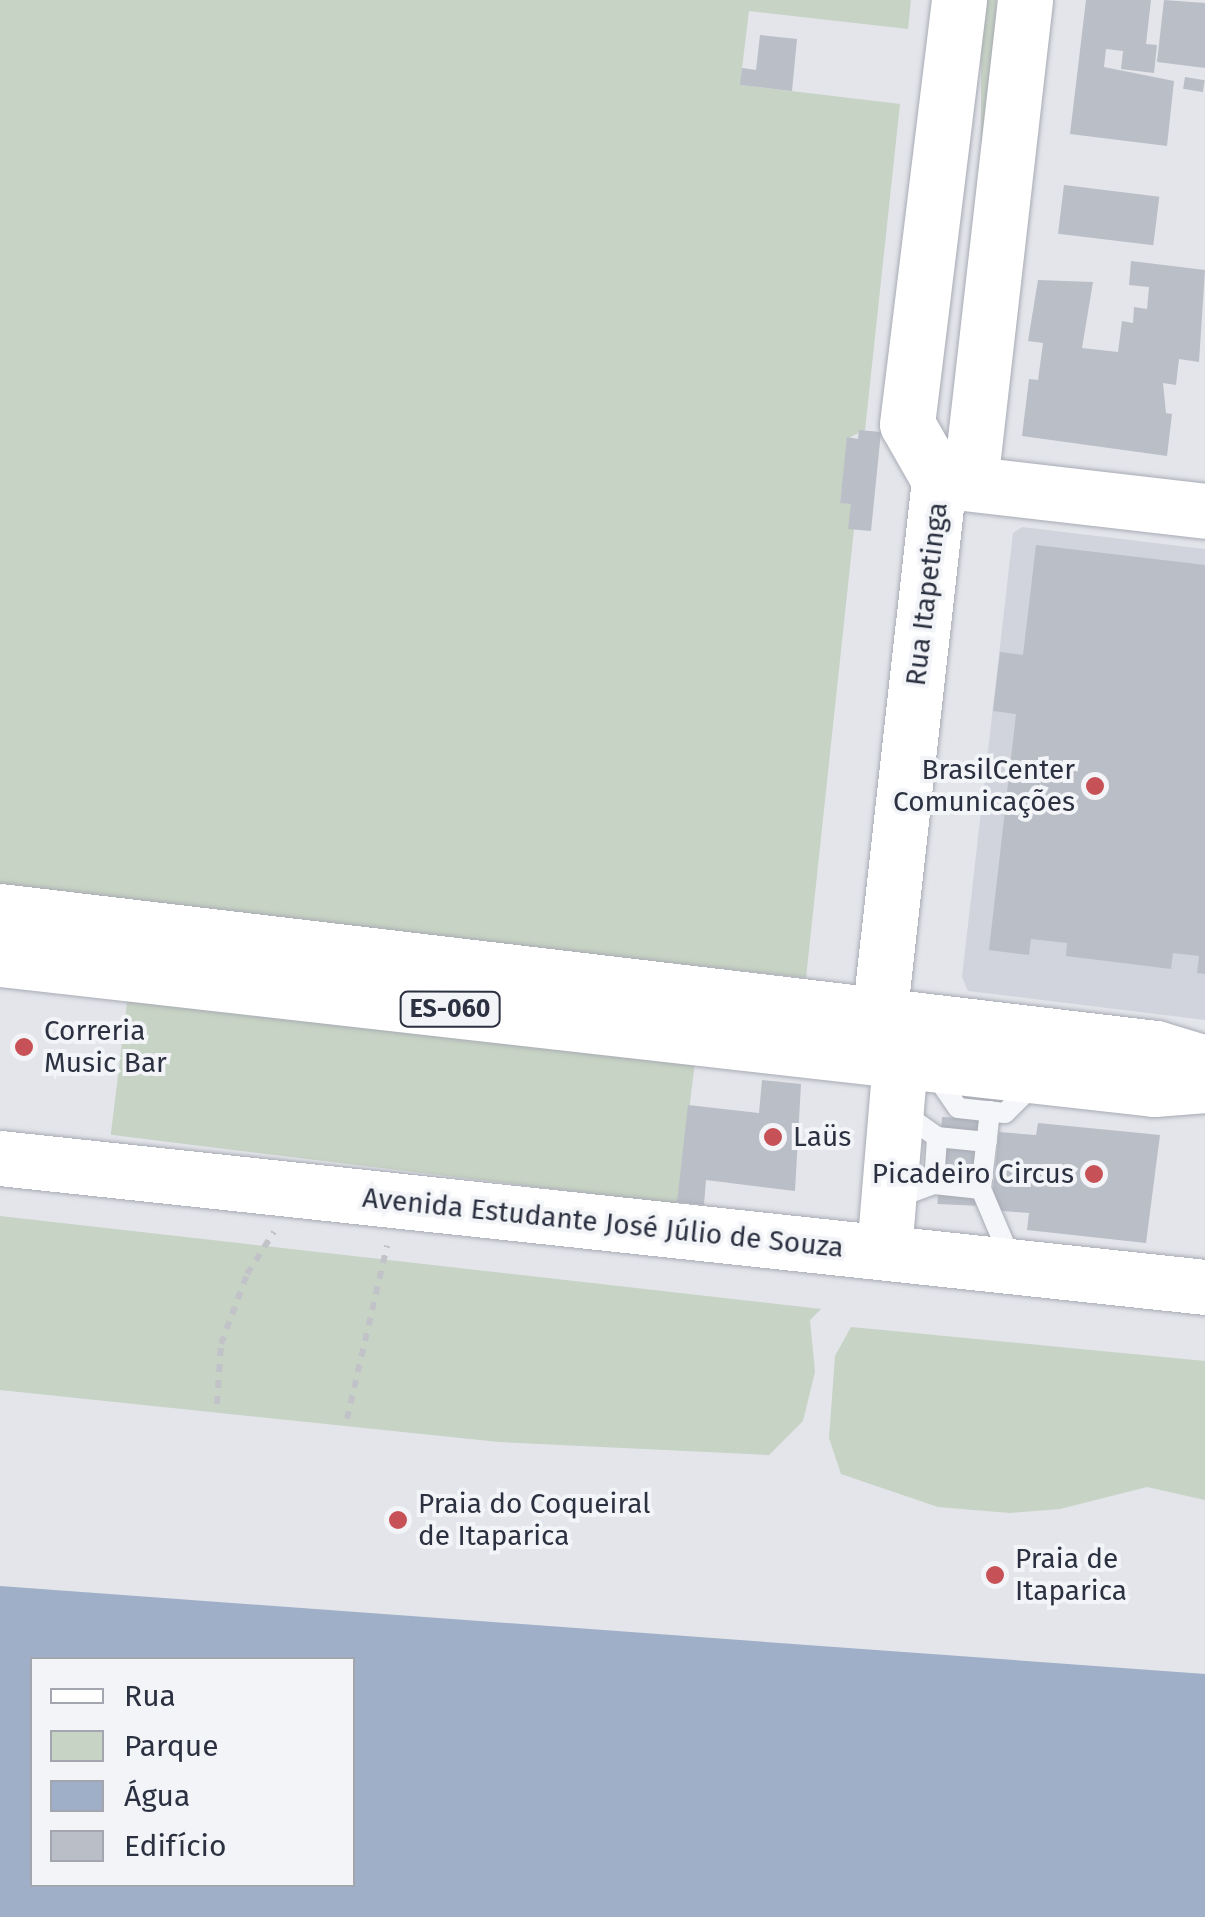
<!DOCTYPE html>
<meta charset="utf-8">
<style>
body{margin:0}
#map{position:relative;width:1205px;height:1917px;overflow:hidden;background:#e3e5ea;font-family:"Fira Sans",sans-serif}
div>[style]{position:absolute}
.built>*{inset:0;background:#d1d4dc}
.green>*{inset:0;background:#c7d3c4;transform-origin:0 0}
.water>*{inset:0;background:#a0afc8}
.building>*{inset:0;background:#babec7;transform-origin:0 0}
.path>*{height:6px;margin-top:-3px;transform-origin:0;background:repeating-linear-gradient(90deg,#c1c3c9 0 8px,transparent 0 16px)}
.roads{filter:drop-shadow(0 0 2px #a8abb4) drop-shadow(0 0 2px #a8abb4)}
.lane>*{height:20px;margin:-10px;padding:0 10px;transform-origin:10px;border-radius:10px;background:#f5f6f9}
.secondary>*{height:55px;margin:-27.5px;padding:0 27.5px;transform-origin:27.5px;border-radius:27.5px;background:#fff}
.primary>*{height:55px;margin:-27.5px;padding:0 27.5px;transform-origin:27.5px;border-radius:27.5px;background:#fff}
.dots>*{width:28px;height:28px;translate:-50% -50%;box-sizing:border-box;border:5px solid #f2f4f7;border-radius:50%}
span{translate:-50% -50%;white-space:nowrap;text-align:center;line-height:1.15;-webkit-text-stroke:8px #f2f4f7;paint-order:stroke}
.shield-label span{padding:2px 8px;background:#f2f4f7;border:2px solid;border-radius:8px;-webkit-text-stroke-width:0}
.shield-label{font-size:25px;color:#2c3141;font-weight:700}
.street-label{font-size:28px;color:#2c3141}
.poi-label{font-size:28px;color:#2c3141}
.right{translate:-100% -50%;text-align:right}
.left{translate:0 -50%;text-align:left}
.legend{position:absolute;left:30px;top:1657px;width:325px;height:230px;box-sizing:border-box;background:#f2f4f7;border:2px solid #a3a6ae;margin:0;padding:12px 18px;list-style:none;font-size:30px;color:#2c3141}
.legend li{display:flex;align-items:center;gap:20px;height:50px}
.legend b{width:50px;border:2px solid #a3a6ae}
</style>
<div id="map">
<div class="built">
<i style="clip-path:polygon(1022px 527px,1205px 549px,1205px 1020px,968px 991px,962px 977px,1013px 533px)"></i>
</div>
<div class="green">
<i style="clip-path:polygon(0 0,911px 0,908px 29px,749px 11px,742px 68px,741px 85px,900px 104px,865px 430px,848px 438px,840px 502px,851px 504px,854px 529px,806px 978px,0 889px)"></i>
<i style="left:981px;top:0;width:15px;height:436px"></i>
<i style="left:130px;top:978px;width:571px;height:158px;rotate:7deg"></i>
<i style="clip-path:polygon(0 1216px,821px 1309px,810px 1320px,815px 1372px,803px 1421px,769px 1455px,499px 1442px,0 1390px)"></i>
<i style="clip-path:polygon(851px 1327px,1205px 1361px,1205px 1500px,1147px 1487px,1060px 1509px,1010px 1513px,938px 1507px,841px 1474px,829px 1438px,835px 1356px)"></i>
</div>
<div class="water">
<i style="clip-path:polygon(evenodd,0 1586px,1205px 1674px,1205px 1917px,0 1917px,0 1586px,32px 1660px,352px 1660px,352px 1884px,32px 1884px,32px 1660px)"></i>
</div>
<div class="building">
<i style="clip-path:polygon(1086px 0,1151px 0,1146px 44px,1157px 45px,1154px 73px,1121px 69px,1123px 51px,1106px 49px,1104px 67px,1174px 81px,1167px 146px,1070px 134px)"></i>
<i style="clip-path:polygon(1164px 0,1205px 3px,1205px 68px,1157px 62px)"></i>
<i style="clip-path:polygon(760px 35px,797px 39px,792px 91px,740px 85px,742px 68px,756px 70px)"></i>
<i style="left:1185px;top:77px;width:20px;height:12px;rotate:9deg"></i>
<i style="left:1064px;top:185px;width:96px;height:49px;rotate:7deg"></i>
<i style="clip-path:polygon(1131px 261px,1205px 270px,1199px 362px,1179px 359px,1176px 385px,1163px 383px,1166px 413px,1172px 414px,1167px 456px,1022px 436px,1029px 379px,1038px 380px,1043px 343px,1028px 341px,1038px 280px,1093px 282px,1082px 348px,1118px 352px,1122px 321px,1133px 323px,1134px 307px,1147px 309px,1149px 287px,1129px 285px)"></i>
<i style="clip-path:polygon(859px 430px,881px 432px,871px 531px,848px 529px,851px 504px,840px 503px,847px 437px,858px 439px)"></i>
<i style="clip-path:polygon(1036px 545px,1205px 565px,1205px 974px,1197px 973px,1199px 956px,1173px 953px,1171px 969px,1066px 956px,1067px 943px,1031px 939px,1029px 955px,989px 950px,1016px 714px,993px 711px,1000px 652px,1023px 655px)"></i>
<i style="clip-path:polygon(762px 1080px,801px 1084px,795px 1191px,706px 1180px,704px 1205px,677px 1202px,688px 1105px,759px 1113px)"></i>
<i style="left:942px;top:1117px;width:38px;height:87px;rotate:3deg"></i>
<i style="clip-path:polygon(1038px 1123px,1160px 1135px,1146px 1243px,1027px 1230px,1029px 1213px,991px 1210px,999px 1132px,1036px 1135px)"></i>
</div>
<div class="path">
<i style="left:217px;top:1404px;width:60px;rotate:-86.2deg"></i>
<i style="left:221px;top:1344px;width:75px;rotate:-69.6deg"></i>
<i style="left:247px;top:1274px;width:50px;rotate:-57.3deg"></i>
<i style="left:347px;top:1419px;width:178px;rotate:-77deg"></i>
</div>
<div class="roads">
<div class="lane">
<i style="left:934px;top:1073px;width:42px;rotate:55.6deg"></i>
<i style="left:958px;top:1108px;width:47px;rotate:6.1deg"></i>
<i style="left:1005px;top:1113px;width:45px;rotate:-45deg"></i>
<i style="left:990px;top:1111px;width:79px;rotate:96.6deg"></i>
<i style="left:981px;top:1189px;width:79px;rotate:67deg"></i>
<i style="left:937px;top:1137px;width:50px;rotate:5.7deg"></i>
<i style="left:934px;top:1184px;width:47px;rotate:6.1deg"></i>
<i style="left:891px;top:1200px;width:46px;rotate:-20.4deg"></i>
<i style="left:934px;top:1184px;width:47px;rotate:-86.3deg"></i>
<i style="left:937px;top:1137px;width:43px;rotate:-144.5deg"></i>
</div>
<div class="secondary">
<i style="left:939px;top:480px;width:64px;rotate:-119.7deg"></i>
<i style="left:907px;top:424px;width:427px;rotate:-83deg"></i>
<i style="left:970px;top:483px;width:486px;rotate:-83.5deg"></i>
<i style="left:0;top:1158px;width:1212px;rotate:6.11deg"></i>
<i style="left:884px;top:1251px;width:192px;rotate:-85.2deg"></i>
</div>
<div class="primary">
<i style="left:0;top:911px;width:1164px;rotate:6.76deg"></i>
<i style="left:1156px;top:1048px;width:51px;rotate:17deg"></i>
<i style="left:0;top:959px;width:1161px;rotate:6.43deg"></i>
<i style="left:1154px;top:1089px;width:51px;rotate:-4.5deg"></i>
<i style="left:879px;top:1018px;width:541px;rotate:-83.64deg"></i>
<i style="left:939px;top:480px;width:268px;rotate:6.6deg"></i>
</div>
</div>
<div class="dots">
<i style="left:1095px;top:786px;background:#c65156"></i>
<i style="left:24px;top:1047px;background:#c65156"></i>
<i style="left:773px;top:1137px;background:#c65156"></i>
<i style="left:1094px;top:1174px;background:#c65156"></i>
<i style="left:398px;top:1520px;background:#c65156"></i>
<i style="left:995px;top:1575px;background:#c65156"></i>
</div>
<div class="shield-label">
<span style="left:450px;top:1009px">ES-060</span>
</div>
<div class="street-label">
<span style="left:927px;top:594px;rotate:-83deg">Rua Itapetinga</span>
<span style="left:603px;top:1223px;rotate:6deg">Avenida Estudante José Júlio de Souza</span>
</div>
<div class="poi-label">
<span class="right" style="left:1075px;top:786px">BrasilCenter<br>Comunicações</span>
<span class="left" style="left:44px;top:1047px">Correria<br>Music Bar</span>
<span class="left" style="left:793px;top:1137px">Laüs</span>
<span class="right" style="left:1074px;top:1174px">Picadeiro Circus</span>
<span class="left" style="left:418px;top:1520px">Praia do Coqueiral<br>de Itaparica</span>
<span class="left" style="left:1015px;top:1575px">Praia de<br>Itaparica</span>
</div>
<ul class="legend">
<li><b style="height:12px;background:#fff"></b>Rua</li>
<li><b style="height:28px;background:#c7d3c4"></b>Parque</li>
<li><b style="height:28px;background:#a0afc8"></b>Água</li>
<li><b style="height:28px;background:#babec7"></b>Edifício</li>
</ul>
</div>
